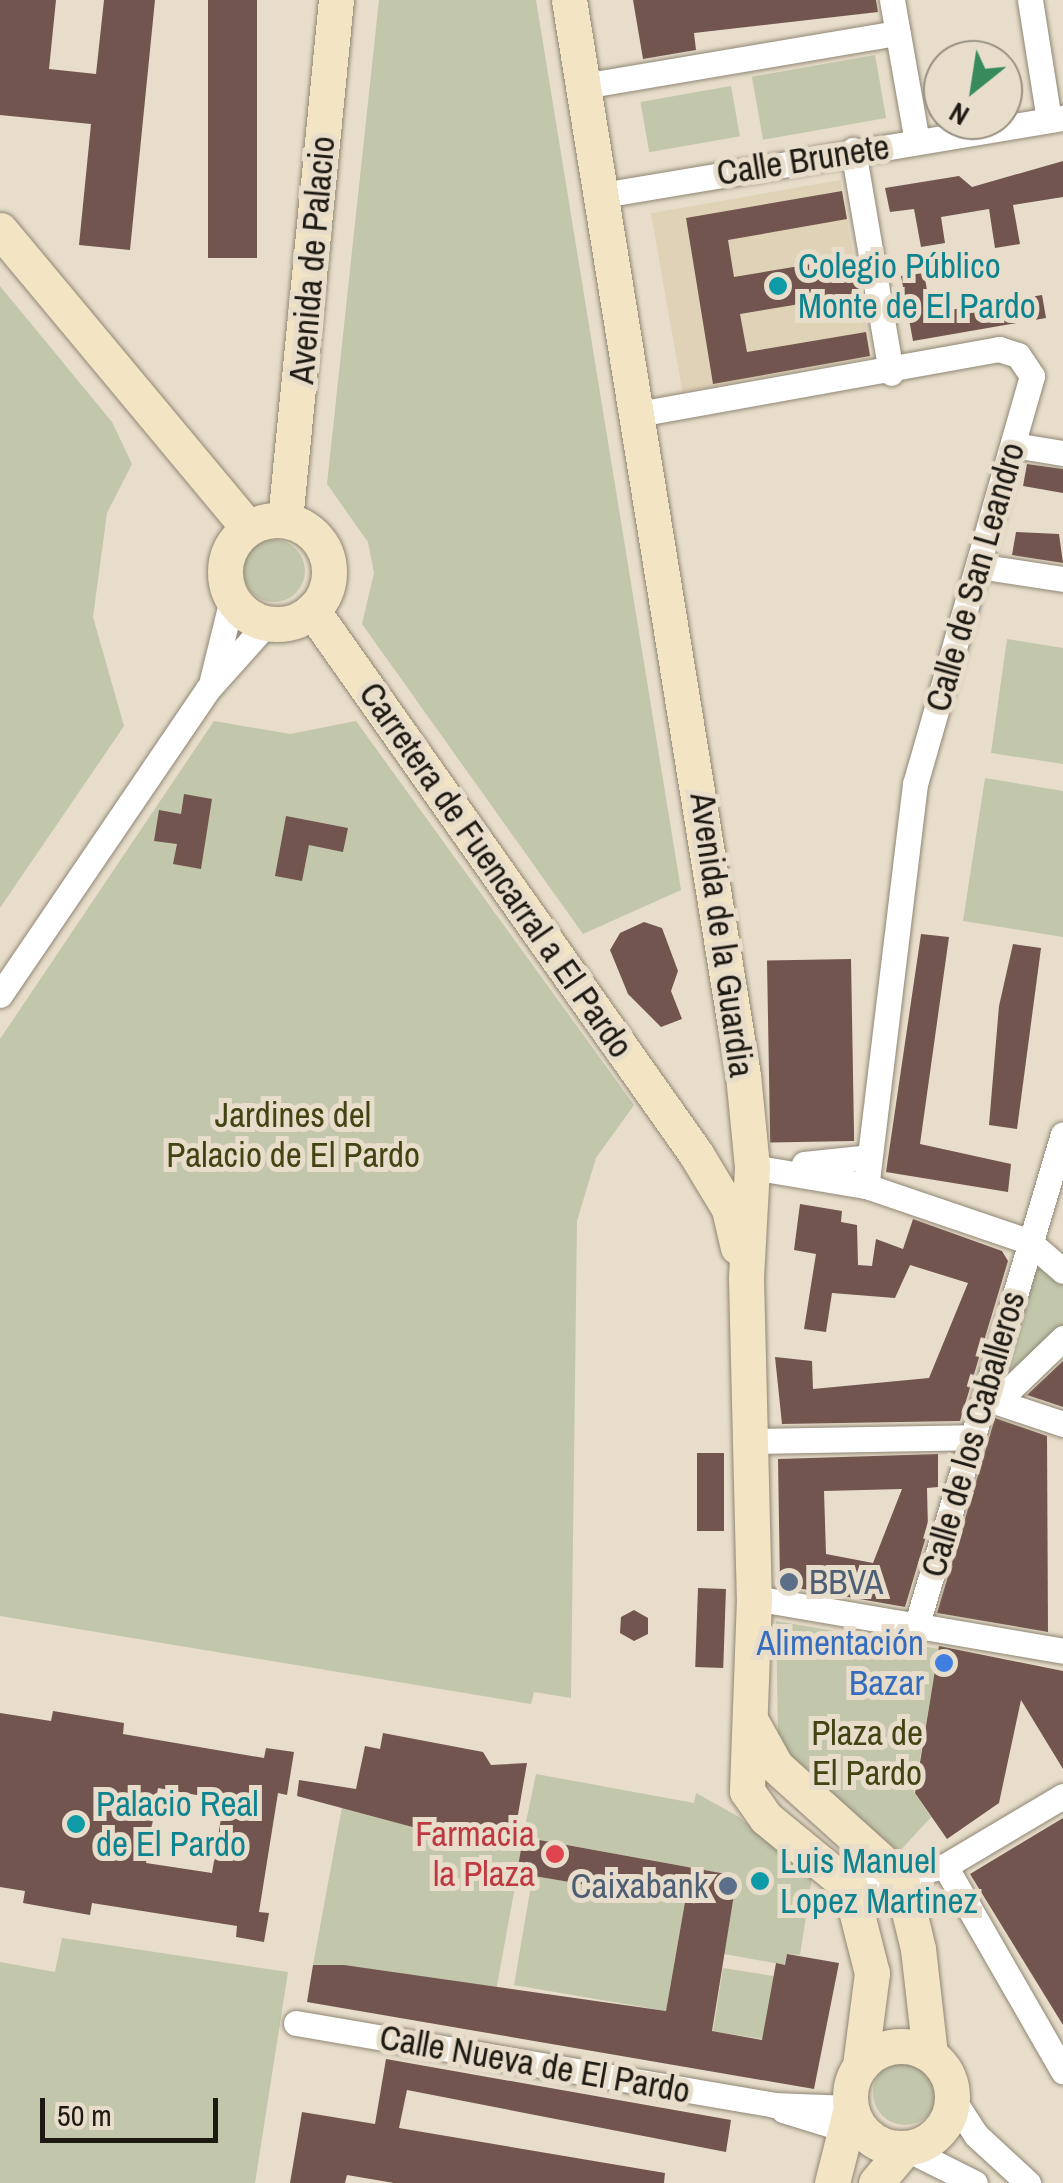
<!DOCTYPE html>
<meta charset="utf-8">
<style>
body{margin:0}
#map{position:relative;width:1063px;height:2183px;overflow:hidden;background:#e7ddca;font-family:"Archivo Narrow",sans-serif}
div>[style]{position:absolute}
.built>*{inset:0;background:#dfd2b7;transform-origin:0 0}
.green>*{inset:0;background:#c2c6ab;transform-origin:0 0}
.round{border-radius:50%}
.building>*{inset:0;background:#72554e;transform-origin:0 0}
.roads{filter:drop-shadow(0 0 2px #8f8674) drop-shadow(0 0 2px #8f8674)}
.street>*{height:25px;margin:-12.5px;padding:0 12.5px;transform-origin:12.5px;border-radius:12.5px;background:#fff}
.secondary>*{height:35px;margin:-17.5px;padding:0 17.5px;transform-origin:17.5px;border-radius:17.5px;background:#f3e4c4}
.secondary>.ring{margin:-17.5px;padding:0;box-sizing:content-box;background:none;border:35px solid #f3e4c4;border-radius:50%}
.dots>*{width:28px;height:28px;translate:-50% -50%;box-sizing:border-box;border:5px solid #e7ddca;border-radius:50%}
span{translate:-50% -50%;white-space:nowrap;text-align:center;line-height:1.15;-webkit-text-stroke:10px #e7ddca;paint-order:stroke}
.street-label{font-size:35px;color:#1d1a13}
.culture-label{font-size:35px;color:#0d838f}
.left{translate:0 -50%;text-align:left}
.park-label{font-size:35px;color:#424513}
.service-label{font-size:35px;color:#4e5e75}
.right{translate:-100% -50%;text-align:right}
.shop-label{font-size:35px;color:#366cbe}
.health-label{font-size:35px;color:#be3a42}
.north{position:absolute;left:923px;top:40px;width:100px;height:100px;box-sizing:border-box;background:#e7ddca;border:2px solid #968f81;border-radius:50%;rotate:210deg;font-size:28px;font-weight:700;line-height:40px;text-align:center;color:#1d1a13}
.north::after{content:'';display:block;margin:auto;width:35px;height:45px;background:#368a5c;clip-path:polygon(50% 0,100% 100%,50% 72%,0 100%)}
.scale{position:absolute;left:40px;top:2098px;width:178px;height:45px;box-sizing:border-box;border:5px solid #1d1a13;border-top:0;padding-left:12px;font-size:30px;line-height:35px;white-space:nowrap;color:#1d1a13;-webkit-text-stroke:8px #e7ddca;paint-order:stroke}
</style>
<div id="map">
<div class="built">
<i style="left:840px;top:180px;width:181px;height:192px;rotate:80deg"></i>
</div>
<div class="green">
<i style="clip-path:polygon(379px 0,536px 0,681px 890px,583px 934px,362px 624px,374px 573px,368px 542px,327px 484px)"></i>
<i style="left:875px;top:55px;width:64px;height:125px;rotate:80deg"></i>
<i style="left:731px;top:86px;width:51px;height:92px;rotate:80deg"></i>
<i style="clip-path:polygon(0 286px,112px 422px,132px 464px,107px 513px,93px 617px,124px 726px,0 908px)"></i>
<i class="round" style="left:243px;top:540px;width:62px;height:62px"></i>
<i style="clip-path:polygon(1007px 639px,1063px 648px,1063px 764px,991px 753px)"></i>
<i style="clip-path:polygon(214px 721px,290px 734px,356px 721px,634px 1105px,596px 1158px,577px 1221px,571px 1698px,534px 1692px,531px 1704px,0 1616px,0 1039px)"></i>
<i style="clip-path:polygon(985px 778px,1063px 791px,1063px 937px,963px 921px)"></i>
<i style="clip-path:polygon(1038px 1260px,1063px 1284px,1063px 1329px,1010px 1378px,1001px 1372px)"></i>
<i style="clip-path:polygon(776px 1621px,939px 1649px,914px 1792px,931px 1817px,899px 1852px,791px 1759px,778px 1736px)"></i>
<i style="clip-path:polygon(536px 1774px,694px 1803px,696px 1793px,739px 1817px,812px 1878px,800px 1955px,787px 1954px,785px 1965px,724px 1954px,737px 1876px,524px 1837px,496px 1991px,313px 1965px,342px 1807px,449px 1837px,523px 1836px)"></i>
<i style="clip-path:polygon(534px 1868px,546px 1878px,685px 1902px,666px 2011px,514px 1985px)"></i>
<i style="clip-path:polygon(62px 1938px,288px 1972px,255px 2183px,0 2183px,0 1962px,55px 1972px)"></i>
<i style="left:723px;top:1968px;width:52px;height:64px;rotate:9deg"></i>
<i class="round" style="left:873px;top:2061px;width:64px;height:64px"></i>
</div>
<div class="building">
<i style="clip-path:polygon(0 0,56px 0,49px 69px,96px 74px,104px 0,155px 0,130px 250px,79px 245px,91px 124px,0 115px)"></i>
<i style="left:208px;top:0;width:49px;height:258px"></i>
<i style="clip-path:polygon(633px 0,876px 0,878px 12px,694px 33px,696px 50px,643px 59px)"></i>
<i style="clip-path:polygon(1063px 161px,1063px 197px,1013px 205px,1020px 244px,995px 248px,989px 209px,941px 217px,945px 243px,921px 247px,914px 209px,890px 212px,885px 188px,959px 176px,972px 187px)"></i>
<i style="clip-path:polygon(842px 191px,847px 219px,728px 240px,734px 277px,853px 257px,860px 294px,740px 314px,747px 352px,866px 332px,870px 356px,713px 384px,686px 218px)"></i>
<i style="clip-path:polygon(924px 273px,931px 313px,1042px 295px,1046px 318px,913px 341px,901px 276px)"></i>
<i style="clip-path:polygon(1027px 464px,1063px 469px,1063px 493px,1023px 486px)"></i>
<i style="clip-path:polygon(1016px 532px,1059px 534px,1063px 563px,1012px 555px)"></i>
<i style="clip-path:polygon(184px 794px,212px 799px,201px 869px,173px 864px,177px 844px,154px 841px,159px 810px,181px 814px)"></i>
<i style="clip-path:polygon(286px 816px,348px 828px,343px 852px,309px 845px,302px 881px,275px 876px)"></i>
<i style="clip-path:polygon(644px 922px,662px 928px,678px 971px,671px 991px,682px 1019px,661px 1027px,628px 994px,610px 950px,620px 933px)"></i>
<i style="clip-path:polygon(921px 934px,949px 937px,920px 1144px,1011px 1164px,1008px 1192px,886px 1172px)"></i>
<i style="clip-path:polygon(1013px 944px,1041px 948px,1017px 1129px,989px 1125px,999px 1006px)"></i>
<i style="left:851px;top:959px;width:182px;height:84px;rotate:89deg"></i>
<i style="clip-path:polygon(800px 1204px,842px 1211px,841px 1222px,857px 1225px,858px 1265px,872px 1266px,876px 1239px,903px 1249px,913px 1219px,1002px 1251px,1008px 1261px,960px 1421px,782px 1424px,775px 1357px,812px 1361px,813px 1389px,929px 1378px,968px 1283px,910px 1265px,895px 1298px,832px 1293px,826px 1332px,804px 1329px,816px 1254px,794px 1250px)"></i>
<i style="clip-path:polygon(1063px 1361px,1063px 1407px,1027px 1395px)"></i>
<i style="clip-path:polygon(995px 1418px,1047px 1436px,1048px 1632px,937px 1613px)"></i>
<i style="left:697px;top:1453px;width:27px;height:78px"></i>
<i style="clip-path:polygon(evenodd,938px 1454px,938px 1487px,927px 1488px,928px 1530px,905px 1607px,780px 1585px,778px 1459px,938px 1454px,902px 1489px,873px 1563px,826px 1554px,824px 1491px,902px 1489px)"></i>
<i style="left:698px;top:1588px;width:28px;height:79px;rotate:2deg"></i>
<i style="clip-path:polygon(634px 1610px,648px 1618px,648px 1634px,634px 1641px,620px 1633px,621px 1617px)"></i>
<i style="clip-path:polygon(939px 1646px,1063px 1671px,1063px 1769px,1021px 1700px,999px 1803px,947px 1839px,915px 1793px)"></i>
<i style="clip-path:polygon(evenodd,53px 1711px,124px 1723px,123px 1734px,264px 1758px,266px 1748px,294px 1752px,287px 1795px,278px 1793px,259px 1912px,269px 1913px,264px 1942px,236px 1937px,237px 1926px,92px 1903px,90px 1915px,23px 1903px,25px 1891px,0 1887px,0 1713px,51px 1721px,53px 1711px,158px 1788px,224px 1800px,212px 1873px,146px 1863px,158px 1788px)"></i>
<i style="clip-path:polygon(383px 1733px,483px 1752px,491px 1765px,527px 1763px,513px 1843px,420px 1829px,297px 1796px,299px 1780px,356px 1789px,365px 1746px,380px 1749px)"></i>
<i style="clip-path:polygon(1063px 1818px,1063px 2025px,970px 1874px)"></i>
<i style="clip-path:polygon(523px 1837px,737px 1876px,712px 2031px,762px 2040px,776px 1963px,785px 1965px,787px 1954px,839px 1963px,814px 2089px,307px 2002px,313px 1965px,344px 1965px,666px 2011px,685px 1902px,517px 1873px)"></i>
<i style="clip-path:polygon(386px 2059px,731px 2120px,726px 2152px,407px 2090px,399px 2128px,665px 2173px,664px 2183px,394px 2183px,347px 2175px,345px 2183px,290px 2183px,302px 2112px,375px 2124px)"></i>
</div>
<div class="roads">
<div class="street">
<i style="left:892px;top:0;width:144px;rotate:80deg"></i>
<i style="left:1030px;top:0;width:121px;rotate:81deg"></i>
<i style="left:583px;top:86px;width:319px;rotate:-9.6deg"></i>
<i style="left:853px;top:150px;width:226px;rotate:80.3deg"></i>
<i style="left:602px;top:195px;width:467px;rotate:-9.5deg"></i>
<i style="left:638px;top:414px;width:367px;rotate:-10.2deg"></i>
<i style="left:999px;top:349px;width:20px;rotate:18deg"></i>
<i style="left:1018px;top:355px;width:25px;rotate:56deg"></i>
<i style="left:1032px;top:376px;width:424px;rotate:106deg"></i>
<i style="left:915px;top:784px;width:405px;rotate:96.9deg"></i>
<i style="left:1014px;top:445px;width:50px;rotate:9.3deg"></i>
<i style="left:978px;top:566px;width:86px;rotate:8.7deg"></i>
<i style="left:212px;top:680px;width:83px;rotate:-76.1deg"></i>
<i style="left:0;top:995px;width:370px;rotate:-55.8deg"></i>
<i style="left:208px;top:689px;width:89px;rotate:-48.2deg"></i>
<i style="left:804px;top:1164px;width:65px;rotate:-6.1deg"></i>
<i style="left:752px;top:1167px;width:116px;rotate:9.5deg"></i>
<i style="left:866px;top:1186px;width:171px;rotate:18.8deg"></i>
<i style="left:1028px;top:1241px;width:46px;rotate:40.6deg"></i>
<i style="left:985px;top:1398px;width:25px;rotate:-18deg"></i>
<i style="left:1009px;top:1390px;width:75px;rotate:-43.9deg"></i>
<i style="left:985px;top:1398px;width:82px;rotate:18.4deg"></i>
<i style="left:751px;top:1441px;width:222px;rotate:-1deg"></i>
<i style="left:754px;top:1598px;width:314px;rotate:9.7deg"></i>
<i style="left:916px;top:1627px;width:514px;rotate:-73.4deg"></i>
<i style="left:945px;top:1866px;width:237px;rotate:60.1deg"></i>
<i style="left:850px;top:1887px;width:97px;rotate:-12.5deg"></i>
<i style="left:945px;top:1866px;width:137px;rotate:-30.7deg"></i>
<i style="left:296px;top:2023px;width:485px;rotate:9.7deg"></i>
<i style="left:774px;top:2105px;width:77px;rotate:2.2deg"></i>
<i style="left:952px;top:2098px;width:44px;rotate:57deg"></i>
<i style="left:976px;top:2135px;width:71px;rotate:42.7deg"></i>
<i style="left:783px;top:2110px;width:91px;rotate:17.2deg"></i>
<i style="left:905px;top:2148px;width:78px;rotate:26.6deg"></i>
</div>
<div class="secondary">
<i style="left:569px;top:0;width:1089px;rotate:80.81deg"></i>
<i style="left:743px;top:1075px;width:92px;rotate:84.4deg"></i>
<i style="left:752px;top:1167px;width:111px;rotate:93.1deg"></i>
<i style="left:746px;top:1278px;width:320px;rotate:88.6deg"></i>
<i style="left:754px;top:1598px;width:193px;rotate:92.1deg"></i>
<i style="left:747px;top:1791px;width:33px;rotate:55deg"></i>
<i style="left:766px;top:1818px;width:109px;rotate:39.4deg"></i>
<i style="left:850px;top:1887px;width:89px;rotate:75.7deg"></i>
<i style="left:872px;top:1973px;width:94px;rotate:97.4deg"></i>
<i style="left:0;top:230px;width:388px;rotate:50.2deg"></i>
<i class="ring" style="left:225px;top:520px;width:69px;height:69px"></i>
<i style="left:285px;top:520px;width:522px;rotate:-84.4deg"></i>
<i style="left:312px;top:610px;width:666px;rotate:54.78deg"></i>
<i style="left:696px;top:1154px;width:64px;rotate:59deg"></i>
<i style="left:729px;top:1209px;width:39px;rotate:77deg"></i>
<i style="left:752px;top:1723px;width:49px;rotate:60.8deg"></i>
<i style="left:776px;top:1766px;width:169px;rotate:42.1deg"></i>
<i style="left:901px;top:1879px;width:72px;rotate:76.3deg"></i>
<i style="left:918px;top:1949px;width:106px;rotate:83.5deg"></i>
<i class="ring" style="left:850px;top:2046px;width:67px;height:67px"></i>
<i style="left:832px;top:2183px;width:77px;rotate:-75.8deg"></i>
<i style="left:876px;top:2183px;width:45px;rotate:-50.4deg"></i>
</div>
</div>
<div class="dots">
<i style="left:778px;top:286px;background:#0f9aa8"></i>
<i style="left:789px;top:1582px;background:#5c6f8a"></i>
<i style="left:944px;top:1663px;background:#3f7fe0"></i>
<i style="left:76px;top:1824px;background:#0f9aa8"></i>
<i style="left:555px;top:1854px;background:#e0444e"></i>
<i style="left:760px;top:1881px;background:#0f9aa8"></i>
<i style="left:728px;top:1886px;background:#5c6f8a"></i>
</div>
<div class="street-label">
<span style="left:803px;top:160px;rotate:-9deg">Calle Brunete</span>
<span style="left:312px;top:260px;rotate:-85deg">Avenida de Palacio</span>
<span style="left:975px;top:577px;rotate:-74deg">Calle de San Leandro</span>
<span style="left:496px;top:870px;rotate:55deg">Carretera de Fuencarral a El Pardo</span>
<span style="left:722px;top:935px;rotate:82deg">Avenida de la Guardia</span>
<span style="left:973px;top:1434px;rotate:-74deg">Calle de los Caballeros</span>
<span style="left:535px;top:2064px;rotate:10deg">Calle Nueva de El Pardo</span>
</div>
<div class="culture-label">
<span class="left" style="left:798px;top:286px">Colegio Público<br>Monte de El Pardo</span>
<span class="left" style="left:96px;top:1824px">Palacio Real<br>de El Pardo</span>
<span class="left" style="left:780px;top:1881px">Luis Manuel<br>Lopez Martinez</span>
</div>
<div class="park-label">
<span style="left:293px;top:1135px">Jardines del<br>Palacio de El Pardo</span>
<span style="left:867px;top:1753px">Plaza de<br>El Pardo</span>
</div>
<div class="service-label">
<span class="left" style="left:809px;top:1582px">BBVA</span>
<span class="right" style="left:708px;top:1886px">Caixabank</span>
</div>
<div class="shop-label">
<span class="right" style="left:924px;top:1663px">Alimentación<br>Bazar</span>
</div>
<div class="health-label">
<span class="right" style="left:535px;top:1854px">Farmacia<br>la Plaza</span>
</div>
<div class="north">N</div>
<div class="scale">50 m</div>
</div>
